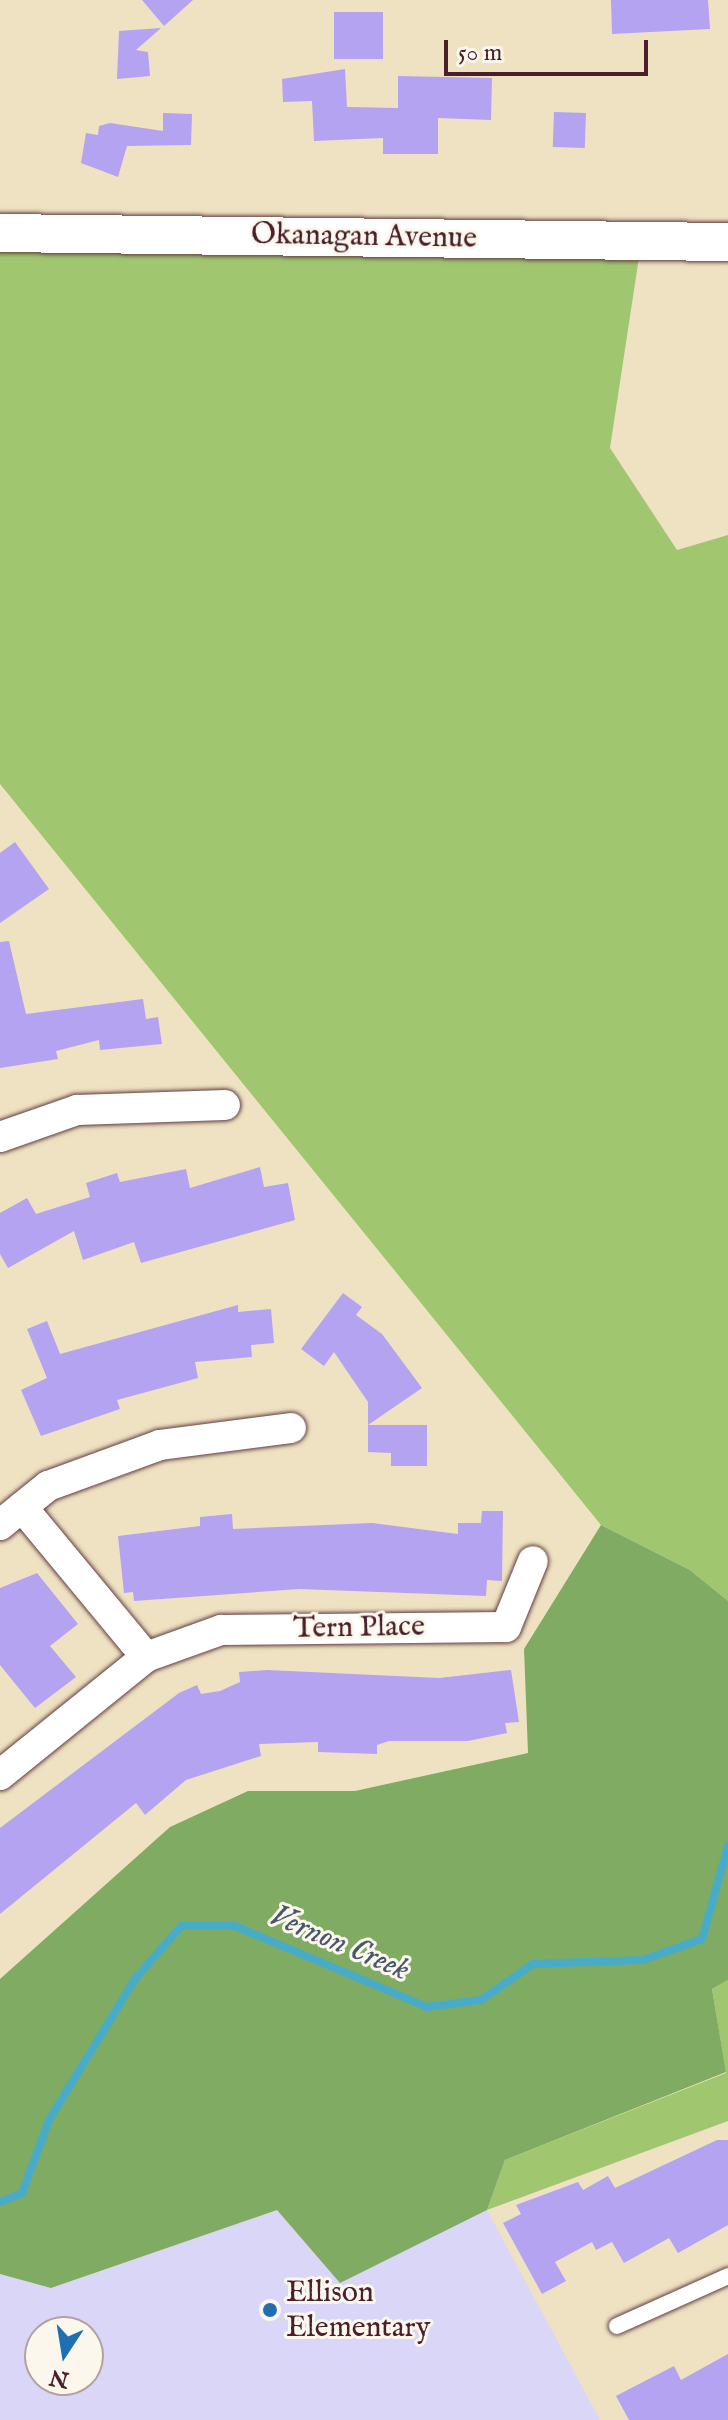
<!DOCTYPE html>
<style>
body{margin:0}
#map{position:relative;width:728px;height:2420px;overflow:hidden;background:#efe2c2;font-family:"IM FELL English",serif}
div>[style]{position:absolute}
.built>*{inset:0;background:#dad6f7}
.green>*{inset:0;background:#a0c670}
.forest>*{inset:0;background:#80ab62}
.stream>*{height:8px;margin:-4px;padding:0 4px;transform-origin:4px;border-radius:4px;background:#48acc8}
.building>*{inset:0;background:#b3a3f0;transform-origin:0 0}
.roads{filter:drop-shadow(0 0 2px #633c42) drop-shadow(0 0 2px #633c42)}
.service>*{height:16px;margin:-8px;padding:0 8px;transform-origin:8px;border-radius:8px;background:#fff}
.minor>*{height:30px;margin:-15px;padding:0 15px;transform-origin:15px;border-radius:15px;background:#fff}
.tertiary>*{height:38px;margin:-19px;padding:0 19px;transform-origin:19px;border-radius:19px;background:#fff}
.dots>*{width:22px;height:22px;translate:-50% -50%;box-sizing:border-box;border:4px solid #fbf7ec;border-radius:50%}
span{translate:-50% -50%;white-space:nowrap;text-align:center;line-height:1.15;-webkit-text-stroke:6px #fbf7ec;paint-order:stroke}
.street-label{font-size:30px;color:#4a1f2b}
.poi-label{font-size:30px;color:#4a1f2b}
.left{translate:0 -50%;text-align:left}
.water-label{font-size:32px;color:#49576a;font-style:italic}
.north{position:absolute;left:24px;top:2316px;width:80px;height:80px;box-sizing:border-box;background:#fbf7ec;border:2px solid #b4a19f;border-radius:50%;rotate:192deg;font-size:22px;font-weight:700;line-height:32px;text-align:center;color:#4a1f2b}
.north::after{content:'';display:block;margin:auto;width:28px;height:36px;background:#1f6fb2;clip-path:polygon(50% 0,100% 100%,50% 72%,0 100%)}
.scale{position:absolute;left:444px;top:40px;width:204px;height:36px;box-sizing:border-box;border:4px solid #4a1f2b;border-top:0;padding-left:10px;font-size:24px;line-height:28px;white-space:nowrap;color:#4a1f2b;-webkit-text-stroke:6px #fbf7ec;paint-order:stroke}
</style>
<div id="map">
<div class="built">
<i style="clip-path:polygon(evenodd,277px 2210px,340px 2282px,487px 2210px,600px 2420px,0 2420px,0 2274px,52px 2288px,277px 2210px,40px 2332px,88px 2332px,88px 2380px,40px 2380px,40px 2332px)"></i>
</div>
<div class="green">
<i style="clip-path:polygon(0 236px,641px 244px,610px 448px,677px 550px,728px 535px,728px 1601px,690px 1570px,601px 1525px,0 784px)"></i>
<i style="clip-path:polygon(728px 1980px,728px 2121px,487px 2210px,505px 2160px,726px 2073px,712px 1989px)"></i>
</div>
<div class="forest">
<i style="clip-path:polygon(601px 1525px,690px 1570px,728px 1601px,728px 1980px,712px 1989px,726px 2072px,505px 2160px,487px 2210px,340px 2283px,277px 2210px,51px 2288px,0 2274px,0 1979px,170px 1827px,248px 1791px,355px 1791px,528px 1753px,524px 1649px)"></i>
</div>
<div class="stream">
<i style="left:0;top:2202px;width:24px;rotate:-22deg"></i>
<i style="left:22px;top:2193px;width:78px;rotate:-69.7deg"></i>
<i style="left:49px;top:2120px;width:165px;rotate:-58.6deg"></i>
<i style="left:135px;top:1979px;width:70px;rotate:-49deg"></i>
<i style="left:181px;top:1926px;width:54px"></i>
<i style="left:235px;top:1926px;width:208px;rotate:22.9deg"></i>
<i style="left:427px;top:2007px;width:54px;rotate:-7.4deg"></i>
<i style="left:481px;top:2000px;width:63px;rotate:-34.7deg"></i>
<i style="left:533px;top:1964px;width:110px;rotate:-2.1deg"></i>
<i style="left:643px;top:1960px;width:63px;rotate:-19.6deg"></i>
<i style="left:702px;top:1939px;width:97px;rotate:-74.4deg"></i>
</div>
<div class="building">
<i style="clip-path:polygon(142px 0,193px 0,164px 26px)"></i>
<i style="clip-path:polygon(611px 0,708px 0,710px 29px,612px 34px)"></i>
<i style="left:334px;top:12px;width:49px;height:47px"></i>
<i style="clip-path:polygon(161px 28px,136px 50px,148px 52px,150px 76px,117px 79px,119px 31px)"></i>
<i style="clip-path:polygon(345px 69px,347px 107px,398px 108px,398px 76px,492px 78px,491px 120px,438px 118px,438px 154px,383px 154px,383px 138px,314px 141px,312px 101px,283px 102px,282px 79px)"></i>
<i style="left:554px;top:112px;width:32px;height:35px;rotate:2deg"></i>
<i style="clip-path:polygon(163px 113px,192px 114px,191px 145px,127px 146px,118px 177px,81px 163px,86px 133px,98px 135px,99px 126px,110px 123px,163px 131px)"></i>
<i style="clip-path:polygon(15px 842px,49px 889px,0 923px,0 853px)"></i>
<i style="clip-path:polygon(9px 941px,26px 1014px,143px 999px,146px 1019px,158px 1017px,162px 1044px,100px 1050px,99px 1040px,56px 1051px,58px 1059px,0 1068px,0 942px)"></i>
<i style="clip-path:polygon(260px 1167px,264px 1187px,288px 1183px,295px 1220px,141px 1263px,134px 1242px,83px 1260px,74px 1231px,8px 1268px,0 1254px,0 1213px,27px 1198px,36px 1214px,90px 1197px,86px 1183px,117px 1173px,120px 1182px,186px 1169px,190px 1188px)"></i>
<i style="clip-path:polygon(343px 1293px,362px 1307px,356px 1315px,382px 1334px,422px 1388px,368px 1425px,368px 1402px,334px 1352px,324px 1366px,301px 1349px)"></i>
<i style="clip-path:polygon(238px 1305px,238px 1312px,271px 1309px,274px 1343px,251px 1345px,252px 1357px,195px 1362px,198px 1378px,117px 1400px,120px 1409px,41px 1436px,21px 1390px,47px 1378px,27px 1329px,47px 1321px,60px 1354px)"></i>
<i style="clip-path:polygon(368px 1425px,427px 1425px,427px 1466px,391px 1466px,391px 1453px,368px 1452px)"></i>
<i style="clip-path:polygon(482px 1511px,503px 1511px,502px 1581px,487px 1580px,486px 1596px,299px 1589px,134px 1601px,133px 1592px,124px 1593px,118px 1536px,200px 1526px,200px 1517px,232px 1514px,233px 1529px,372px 1523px,458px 1534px,458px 1523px,481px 1523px)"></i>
<i style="clip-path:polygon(37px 1573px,78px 1624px,50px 1646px,76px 1677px,35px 1708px,0 1665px,0 1588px)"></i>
<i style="clip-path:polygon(267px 1670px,439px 1678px,511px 1670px,519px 1722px,505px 1723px,507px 1733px,468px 1741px,389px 1741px,377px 1745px,377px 1754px,318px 1752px,318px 1742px,259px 1744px,261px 1756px,186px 1780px,145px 1815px,136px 1803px,0 1914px,0 1828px,179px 1693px,197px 1685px,201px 1694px,220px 1691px,240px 1682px,239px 1672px)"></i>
<i style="clip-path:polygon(717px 2140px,728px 2140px,728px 2225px,678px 2253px,669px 2238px,624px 2263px,612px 2242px,596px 2250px,592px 2242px,555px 2262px,566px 2281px,542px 2294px,503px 2223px,521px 2214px,516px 2205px,578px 2182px,583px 2190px,608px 2176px,615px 2188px)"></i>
<i style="clip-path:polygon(728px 2354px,728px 2420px,629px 2420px,616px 2396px,674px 2366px,681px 2380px)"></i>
</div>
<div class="roads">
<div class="service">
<i style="left:617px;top:2326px;width:122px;rotate:-24.2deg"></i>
</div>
<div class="minor">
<i style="left:0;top:1137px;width:82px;rotate:-19.3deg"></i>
<i style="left:77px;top:1110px;width:148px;rotate:-1.9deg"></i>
<i style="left:22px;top:1507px;width:195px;rotate:50.4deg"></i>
<i style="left:0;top:1525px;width:62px;rotate:-39.1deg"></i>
<i style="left:48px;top:1486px;width:119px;rotate:-20.1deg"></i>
<i style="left:160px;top:1445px;width:132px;rotate:-7.4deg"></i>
<i style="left:0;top:1775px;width:188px;rotate:-38.9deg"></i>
<i style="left:146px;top:1657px;width:80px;rotate:-19.8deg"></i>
<i style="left:221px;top:1630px;width:285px;rotate:-0.6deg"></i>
<i style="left:506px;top:1627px;width:71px;rotate:-67.8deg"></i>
</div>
<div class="tertiary">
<i style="left:0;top:233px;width:728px;rotate:0.71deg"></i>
</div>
</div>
<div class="dots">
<i style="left:270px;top:2310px;background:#1f6fb2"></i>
</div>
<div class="street-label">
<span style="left:364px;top:237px;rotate:1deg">Okanagan Avenue</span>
<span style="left:359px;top:1628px;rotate:-1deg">Tern Place</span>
</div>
<div class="poi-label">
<span class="left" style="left:286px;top:2310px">Ellison<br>Elementary</span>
</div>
<div class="water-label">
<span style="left:339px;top:1944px;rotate:23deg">Vernon Creek</span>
</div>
<div class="north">N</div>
<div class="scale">50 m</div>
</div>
